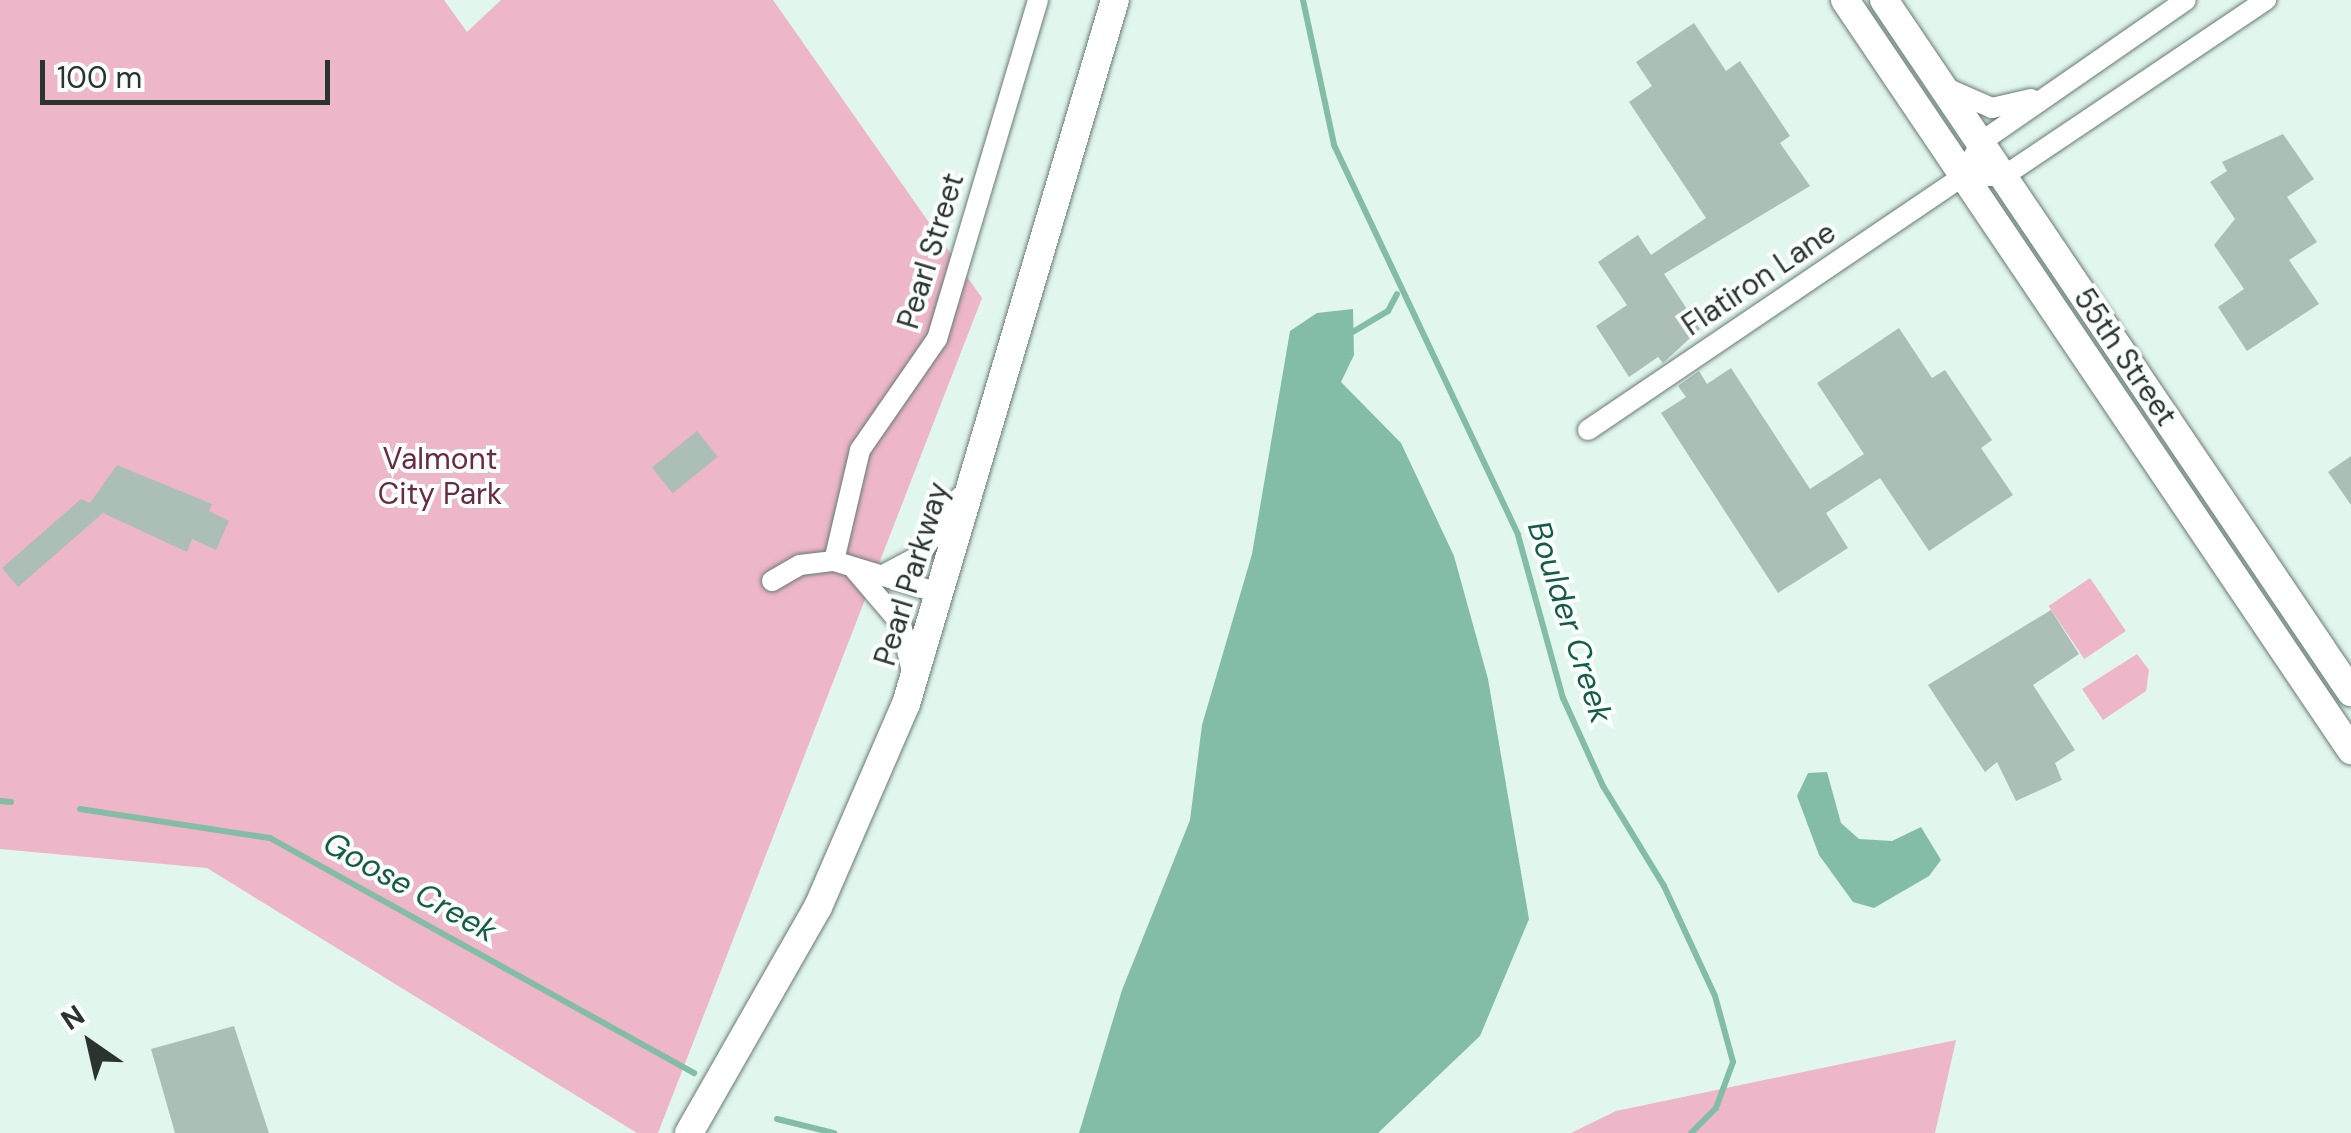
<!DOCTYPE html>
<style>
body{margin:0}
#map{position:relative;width:2351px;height:1133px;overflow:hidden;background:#e1f6ed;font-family:"DM Sans",sans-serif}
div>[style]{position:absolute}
.green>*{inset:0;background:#edb6c9;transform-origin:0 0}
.water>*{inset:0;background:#83bda5}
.stream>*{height:6px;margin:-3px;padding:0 3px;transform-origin:3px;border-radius:3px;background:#83bda5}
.building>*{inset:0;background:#acbfb7;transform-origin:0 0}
.roads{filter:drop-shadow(0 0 2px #687b73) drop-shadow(0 0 2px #687b73)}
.minor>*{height:20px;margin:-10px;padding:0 10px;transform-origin:10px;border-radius:10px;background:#fff}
.major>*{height:28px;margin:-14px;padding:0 14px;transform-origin:14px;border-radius:14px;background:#fff}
span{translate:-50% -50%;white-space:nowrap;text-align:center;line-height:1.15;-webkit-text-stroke:8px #fafffd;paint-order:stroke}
.street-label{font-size:30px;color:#2b3330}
.park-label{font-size:30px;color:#6a2945}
.water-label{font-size:32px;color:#145c46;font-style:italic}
.north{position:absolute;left:40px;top:993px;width:100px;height:100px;-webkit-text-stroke:8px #fafffd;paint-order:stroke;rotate:326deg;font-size:28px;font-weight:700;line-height:40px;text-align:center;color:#2b3330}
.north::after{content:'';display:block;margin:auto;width:35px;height:45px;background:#2b3330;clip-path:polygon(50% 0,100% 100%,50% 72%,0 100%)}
.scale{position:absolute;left:40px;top:60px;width:290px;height:45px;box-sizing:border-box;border:5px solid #2b3330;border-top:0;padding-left:12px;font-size:30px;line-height:35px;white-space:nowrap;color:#2b3330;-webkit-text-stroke:8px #fafffd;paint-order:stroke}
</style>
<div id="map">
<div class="green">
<i style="clip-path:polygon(0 0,444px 0,467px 32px,501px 0,773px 0,982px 298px,658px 1133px,637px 1133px,207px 868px,0 849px)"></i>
<i style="left:2090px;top:578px;width:64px;height:50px;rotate:56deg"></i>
<i style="clip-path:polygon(2137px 654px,2149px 670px,2146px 691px,2103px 720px,2082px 689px)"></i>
<i style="clip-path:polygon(1956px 1040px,1935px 1133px,1571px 1133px,1616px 1111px)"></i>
</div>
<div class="water">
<i style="clip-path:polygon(1353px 309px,1354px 355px,1341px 382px,1401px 443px,1454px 556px,1488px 679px,1529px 919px,1480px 1036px,1378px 1133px,1079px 1133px,1122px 990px,1190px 820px,1202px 725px,1252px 554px,1290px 331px,1317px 313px)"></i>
<i style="clip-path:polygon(1827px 772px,1841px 823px,1859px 839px,1892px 841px,1921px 827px,1941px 860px,1929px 876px,1874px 908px,1853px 902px,1819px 855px,1797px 796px,1808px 773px)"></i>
</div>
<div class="stream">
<i style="left:1303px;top:0;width:148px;rotate:77.9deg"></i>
<i style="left:1334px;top:145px;width:431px;rotate:64.7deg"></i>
<i style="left:1518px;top:535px;width:169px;rotate:74.6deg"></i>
<i style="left:1563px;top:698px;width:97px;rotate:65.6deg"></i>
<i style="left:1603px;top:786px;width:117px;rotate:58.6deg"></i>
<i style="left:1664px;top:886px;width:121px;rotate:65.1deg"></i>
<i style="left:1715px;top:996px;width:68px;rotate:74.7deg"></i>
<i style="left:1733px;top:1062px;width:49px;rotate:110.3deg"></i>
<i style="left:1716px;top:1108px;width:35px;rotate:135deg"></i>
<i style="left:1346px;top:336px;width:49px;rotate:-30.8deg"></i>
<i style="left:1388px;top:311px;width:19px;rotate:-62deg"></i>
<i style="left:0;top:801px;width:11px;rotate:5deg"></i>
<i style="left:80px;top:809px;width:192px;rotate:8.7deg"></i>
<i style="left:270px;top:838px;width:485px;rotate:29deg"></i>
<i style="left:777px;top:1119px;width:59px;rotate:13.8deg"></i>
</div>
<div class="building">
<i style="clip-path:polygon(1694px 23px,1726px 71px,1740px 61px,1790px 136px,1780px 143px,1810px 186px,1664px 274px,1700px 329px,1663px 363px,1658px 357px,1629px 377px,1596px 326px,1627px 305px,1598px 262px,1638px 235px,1651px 255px,1706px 218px,1629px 102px,1652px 86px,1636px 62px)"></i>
<i style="clip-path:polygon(2283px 134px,2314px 179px,2287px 197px,2317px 242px,2289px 260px,2319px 304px,2247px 351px,2218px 307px,2244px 289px,2214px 245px,2235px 219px,2210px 182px,2227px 171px,2222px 162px)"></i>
<i style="clip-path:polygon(1899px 328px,1932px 378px,1945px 370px,1992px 440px,1981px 448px,2013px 495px,1929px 551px,1880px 478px,1826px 513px,1848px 548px,1778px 593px,1661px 413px,1686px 397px,1678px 386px,1699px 371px,1707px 384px,1731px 368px,1810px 489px,1864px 454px,1817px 383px)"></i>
<i style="left:697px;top:431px;width:33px;height:58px;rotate:51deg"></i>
<i style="clip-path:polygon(2351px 456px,2351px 505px,2328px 472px)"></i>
<i style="clip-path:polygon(117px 465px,212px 504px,209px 511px,229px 521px,216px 550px,192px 539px,187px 552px,103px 513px,18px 587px,2px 568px,81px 499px,90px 503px)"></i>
<i style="clip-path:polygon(2051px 610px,2079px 654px,2033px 685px,2075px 750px,2055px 763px,2062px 780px,2016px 801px,1997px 762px,1985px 772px,1928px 685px)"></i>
<i style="clip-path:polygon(234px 1026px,269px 1133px,175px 1133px,151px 1049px)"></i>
</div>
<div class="roads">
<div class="minor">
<i style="left:1946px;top:88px;width:50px;rotate:23.5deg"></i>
<i style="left:1992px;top:108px;width:40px;rotate:-13deg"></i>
<i style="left:1963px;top:176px;width:41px"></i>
<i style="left:2004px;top:176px;width:316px;rotate:-33.9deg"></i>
<i style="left:1963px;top:176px;width:38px;rotate:-62deg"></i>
<i style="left:1981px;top:142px;width:249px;rotate:-34.7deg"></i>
<i style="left:1588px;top:430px;width:453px;rotate:-34.1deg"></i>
<i style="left:834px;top:561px;width:114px;rotate:-76.8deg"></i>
<i style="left:860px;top:450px;width:135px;rotate:-55.3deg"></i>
<i style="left:937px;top:339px;width:354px;rotate:-73.4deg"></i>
<i style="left:855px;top:570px;width:71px;rotate:49.6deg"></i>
<i style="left:901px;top:624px;width:49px;rotate:77.1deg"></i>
<i style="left:883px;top:575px;width:41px;rotate:-27.8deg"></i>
<i style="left:919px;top:556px;width:72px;rotate:-55.2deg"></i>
<i style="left:772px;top:581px;width:32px;rotate:-30deg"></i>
<i style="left:800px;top:565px;width:34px;rotate:-7deg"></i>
<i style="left:834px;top:561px;width:113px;rotate:17deg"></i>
</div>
<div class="major">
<i style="left:1845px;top:0;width:905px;rotate:55.99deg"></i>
<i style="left:1884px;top:0;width:835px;rotate:55.99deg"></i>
<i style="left:689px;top:1133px;width:260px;rotate:-60.3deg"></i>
<i style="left:818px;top:907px;width:221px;rotate:-66.6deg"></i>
<i style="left:906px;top:704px;width:734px;rotate:-73.47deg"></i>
</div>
</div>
<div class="street-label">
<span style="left:931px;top:251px;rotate:-73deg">Pearl Street</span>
<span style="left:1759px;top:279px;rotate:-34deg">Flatiron Lane</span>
<span style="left:2125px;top:357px;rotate:56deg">55th Street</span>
<span style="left:912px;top:574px;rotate:-73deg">Pearl Parkway</span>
</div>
<div class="park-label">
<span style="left:440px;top:476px">Valmont<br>City Park</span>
</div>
<div class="water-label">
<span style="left:1570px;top:622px;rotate:72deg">Boulder Creek</span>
<span style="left:410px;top:887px;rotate:29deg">Goose Creek</span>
</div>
<div class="north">N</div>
<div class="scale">100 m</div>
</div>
